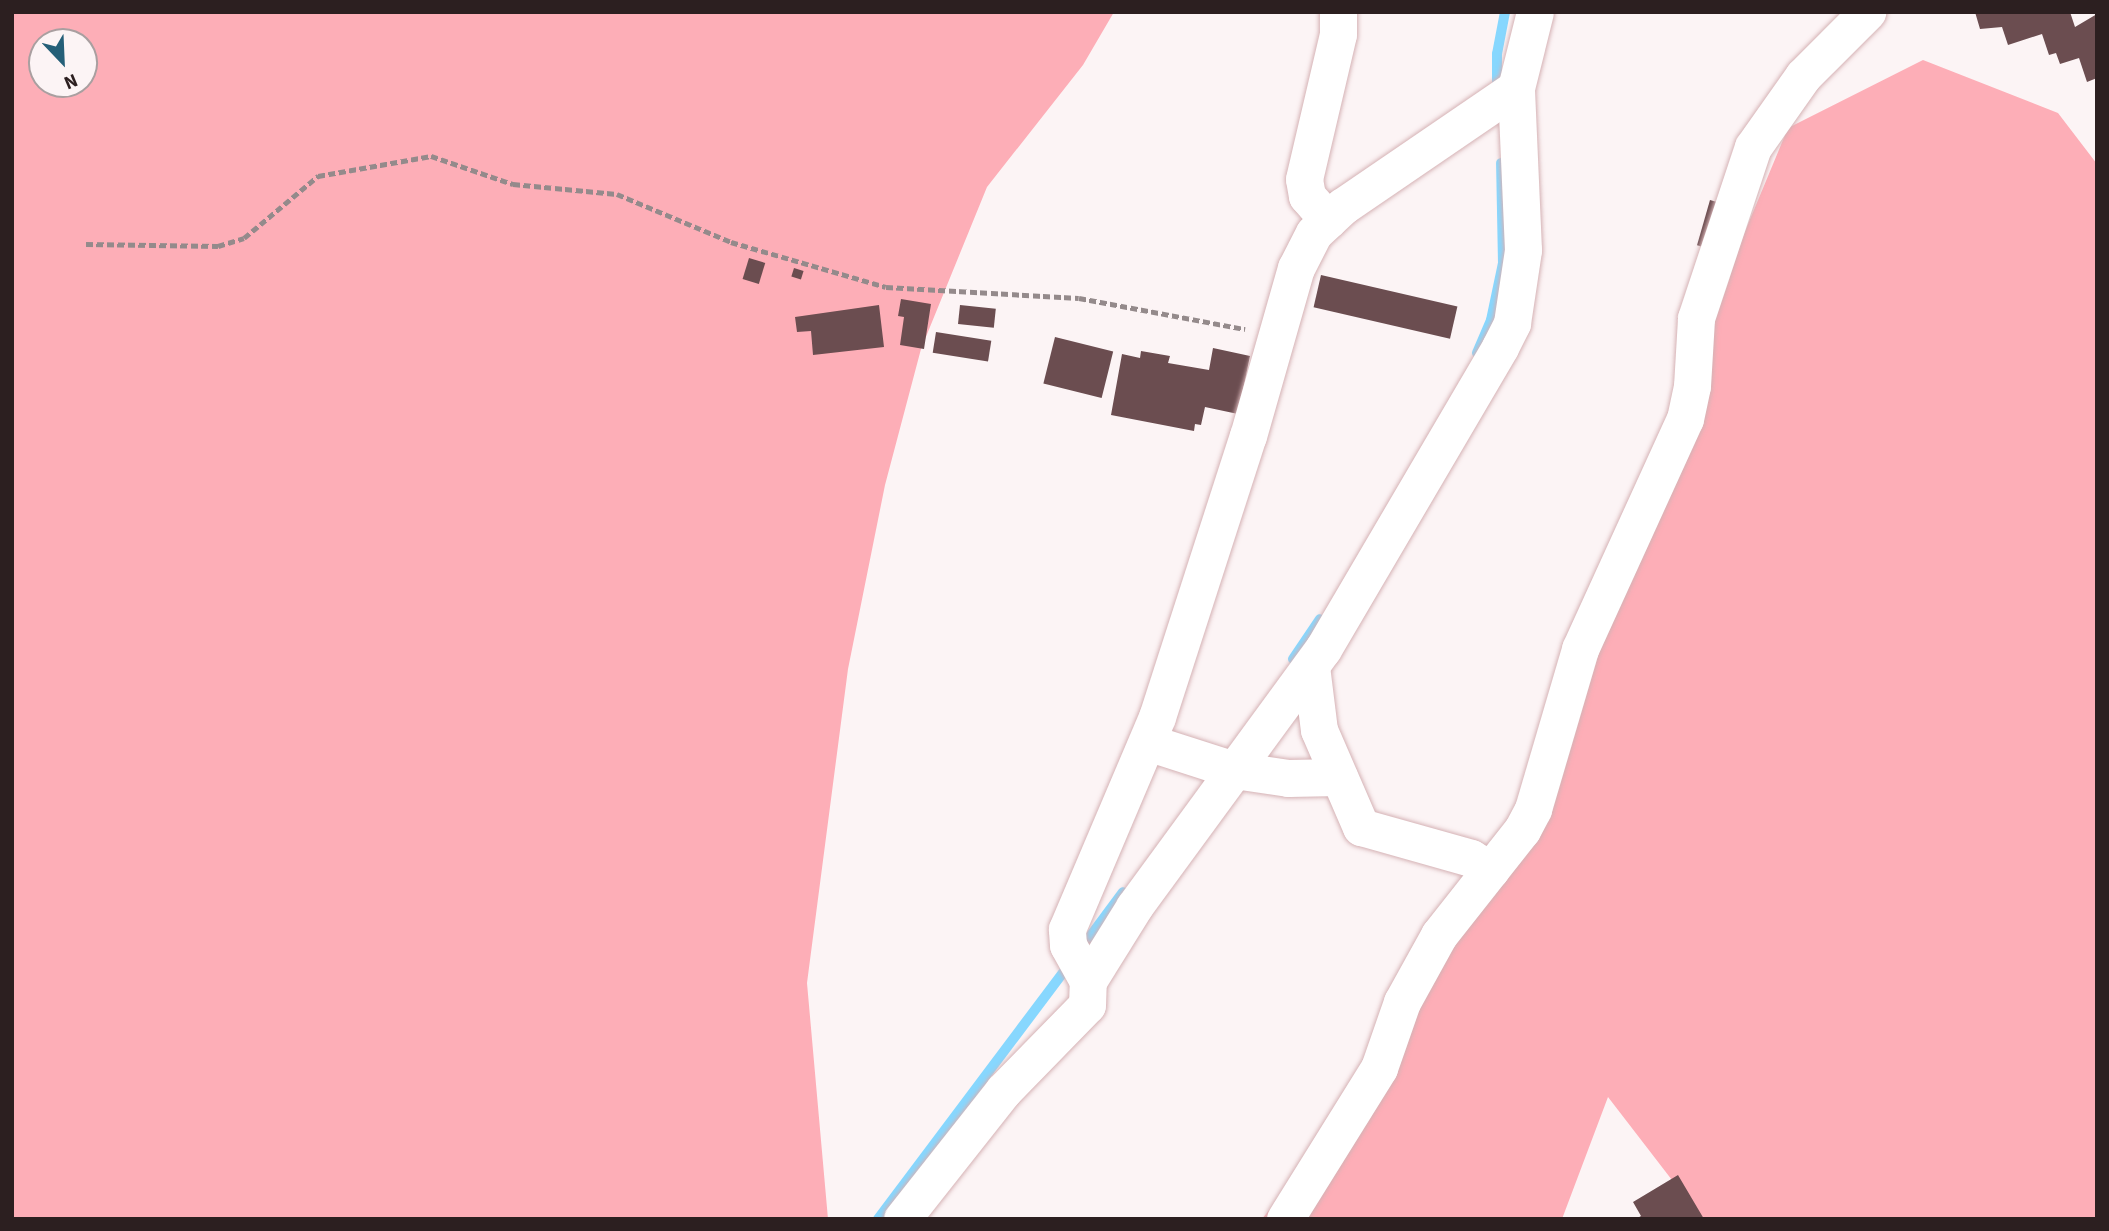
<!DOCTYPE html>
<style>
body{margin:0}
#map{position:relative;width:2109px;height:1231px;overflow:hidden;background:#fcf4f5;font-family:"Source Sans 3",sans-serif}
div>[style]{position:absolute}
.green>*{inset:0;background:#fdaeb7}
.stream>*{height:10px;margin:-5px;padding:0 5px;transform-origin:5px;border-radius:5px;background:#87d7fe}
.building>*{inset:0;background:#6b4d50;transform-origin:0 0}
.path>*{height:4.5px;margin-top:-2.25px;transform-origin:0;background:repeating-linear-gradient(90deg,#948a8b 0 7px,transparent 0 10.5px)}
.roads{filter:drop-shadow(0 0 2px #d5b2b5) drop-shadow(0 0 2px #d5b2b5)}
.street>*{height:37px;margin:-18.5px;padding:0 18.5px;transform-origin:18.5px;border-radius:18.5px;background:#fff}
span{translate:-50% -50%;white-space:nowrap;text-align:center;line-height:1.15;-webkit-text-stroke:7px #fcf4f5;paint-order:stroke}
.frame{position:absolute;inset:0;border:14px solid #2c1f20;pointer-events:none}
.north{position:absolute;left:28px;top:28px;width:70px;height:70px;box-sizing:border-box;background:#fcf4f5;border:2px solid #a99fa0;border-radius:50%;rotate:157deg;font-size:19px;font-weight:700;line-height:28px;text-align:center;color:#2c1f20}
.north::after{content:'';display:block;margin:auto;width:24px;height:32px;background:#255f78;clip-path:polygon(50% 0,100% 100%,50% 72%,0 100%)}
</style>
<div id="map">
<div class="green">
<i style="clip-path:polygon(evenodd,12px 12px,1114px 12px,1083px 65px,987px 187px,921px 349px,885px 485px,848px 669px,807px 983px,828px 1219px,12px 1219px,12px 12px,42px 42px,84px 42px,84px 84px,42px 84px,42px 42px)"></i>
<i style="clip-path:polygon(1923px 60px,2058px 113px,2097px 164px,2097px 1219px,1702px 1219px,1608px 1097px,1562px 1219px,1262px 1219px,1346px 1115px,1515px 831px,1692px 359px,1788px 128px)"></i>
</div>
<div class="stream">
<i style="left:1497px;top:92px;width:38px;rotate:-90deg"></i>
<i style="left:1497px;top:54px;width:43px;rotate:-79.2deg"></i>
<i style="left:1477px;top:353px;width:36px;rotate:-67deg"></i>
<i style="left:1491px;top:320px;width:58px;rotate:-78.1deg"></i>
<i style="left:1503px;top:263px;width:100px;rotate:-91.1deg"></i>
<i style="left:1293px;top:659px;width:48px;rotate:-56deg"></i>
<i style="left:1080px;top:950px;width:72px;rotate:-53.4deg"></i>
<i style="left:878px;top:1219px;width:318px;rotate:-53.1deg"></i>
</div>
<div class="building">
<i style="clip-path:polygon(1975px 12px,2070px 12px,2075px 27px,2097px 14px,2097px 78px,2087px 82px,2079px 58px,2060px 64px,2056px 53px,2049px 55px,2042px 34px,2008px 45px,2002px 27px,1980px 29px)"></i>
<i style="left:1710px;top:200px;width:15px;height:47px;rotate:16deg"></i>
<i style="left:749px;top:258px;width:17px;height:22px;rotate:17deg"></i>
<i style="left:794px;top:268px;width:10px;height:9px;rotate:17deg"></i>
<i style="left:1321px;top:275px;width:140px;height:33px;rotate:13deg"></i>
<i style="clip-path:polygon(901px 299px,931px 304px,924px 349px,900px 345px,904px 317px,898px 316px)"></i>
<i style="clip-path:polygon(879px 305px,884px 347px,813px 355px,811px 331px,797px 332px,795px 317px)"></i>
<i style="left:960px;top:305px;width:36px;height:19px;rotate:6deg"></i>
<i style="left:936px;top:332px;width:56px;height:21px;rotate:9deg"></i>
<i style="left:1055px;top:337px;width:60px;height:48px;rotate:14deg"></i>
<i style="clip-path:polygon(1213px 348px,1250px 356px,1238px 414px,1205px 407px,1201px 425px,1195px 424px,1194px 431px,1111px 415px,1122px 354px,1140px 358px,1141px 351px,1170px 356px,1168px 363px,1209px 370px)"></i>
<i style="clip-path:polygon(1678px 1175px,1704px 1219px,1636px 1219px,1641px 1216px,1633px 1202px)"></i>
</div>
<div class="path">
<i style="left:86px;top:244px;width:132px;rotate:0.9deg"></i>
<i style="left:218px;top:246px;width:27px;rotate:-17deg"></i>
<i style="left:244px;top:238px;width:97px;rotate:-40deg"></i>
<i style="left:318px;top:176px;width:115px;rotate:-10deg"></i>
<i style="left:431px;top:156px;width:87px;rotate:18.9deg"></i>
<i style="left:513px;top:184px;width:104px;rotate:5.5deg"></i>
<i style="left:617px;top:194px;width:124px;rotate:22.8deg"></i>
<i style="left:731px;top:242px;width:161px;rotate:16.2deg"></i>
<i style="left:886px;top:287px;width:193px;rotate:3.3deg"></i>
<i style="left:1079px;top:298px;width:169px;rotate:10.6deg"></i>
</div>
<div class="roads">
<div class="street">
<i style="left:1328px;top:220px;width:32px;rotate:-131deg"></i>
<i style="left:1307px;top:196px;width:17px;rotate:-100deg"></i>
<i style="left:1304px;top:179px;width:149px;rotate:-76.8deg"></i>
<i style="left:1338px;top:34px;width:22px;rotate:-90deg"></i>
<i style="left:1311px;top:666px;width:64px;rotate:82.9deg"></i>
<i style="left:1319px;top:730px;width:106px;rotate:66.6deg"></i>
<i style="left:1361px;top:827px;width:114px;rotate:15.7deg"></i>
<i style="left:1471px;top:858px;width:23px;rotate:31deg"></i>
<i style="left:1147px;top:742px;width:91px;rotate:17.8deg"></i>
<i style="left:1234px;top:770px;width:55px;rotate:8.4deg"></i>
<i style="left:1288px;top:778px;width:51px;rotate:-1.1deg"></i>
<i style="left:1088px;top:981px;width:87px;rotate:-58.1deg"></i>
<i style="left:1134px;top:907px;width:320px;rotate:-53.8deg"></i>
<i style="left:1323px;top:649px;width:350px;rotate:-59.6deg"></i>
<i style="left:1500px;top:347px;width:27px;rotate:-63deg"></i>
<i style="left:1512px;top:323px;width:74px;rotate:-81.4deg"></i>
<i style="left:1523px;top:250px;width:162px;rotate:-92.5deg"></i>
<i style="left:902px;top:1219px;width:163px;rotate:-51.7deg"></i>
<i style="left:1003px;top:1091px;width:120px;rotate:-45.7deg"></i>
<i style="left:1087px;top:1005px;width:24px;rotate:-88deg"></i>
<i style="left:1088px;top:981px;width:41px;rotate:-119.1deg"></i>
<i style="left:1068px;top:945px;width:16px;rotate:-94deg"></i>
<i style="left:1067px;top:929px;width:230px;rotate:-67deg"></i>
<i style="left:1157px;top:717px;width:295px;rotate:-72.1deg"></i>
<i style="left:1248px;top:436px;width:175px;rotate:-74.1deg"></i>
<i style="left:1296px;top:268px;width:39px;rotate:-63deg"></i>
<i style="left:1314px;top:233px;width:40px;rotate:-43deg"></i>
<i style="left:1343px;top:206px;width:209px;rotate:-34.3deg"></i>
<i style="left:1516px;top:88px;width:78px;rotate:-76deg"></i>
<i style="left:1285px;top:1219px;width:178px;rotate:-58.1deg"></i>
<i style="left:1379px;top:1068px;width:70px;rotate:-70.8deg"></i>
<i style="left:1402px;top:1002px;width:77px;rotate:-61.1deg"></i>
<i style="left:1439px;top:935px;width:134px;rotate:-51.7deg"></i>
<i style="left:1522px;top:830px;width:24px;rotate:-62deg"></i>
<i style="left:1533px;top:809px;width:167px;rotate:-73.6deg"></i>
<i style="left:1580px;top:649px;width:253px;rotate:-65.5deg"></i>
<i style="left:1685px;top:419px;width:34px;rotate:-78deg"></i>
<i style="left:1692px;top:386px;width:68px;rotate:-86.6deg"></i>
<i style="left:1696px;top:318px;width:180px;rotate:-71.6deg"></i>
<i style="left:1753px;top:147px;width:87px;rotate:-54.8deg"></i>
<i style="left:1803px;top:76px;width:91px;rotate:-45deg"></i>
</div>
</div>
<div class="frame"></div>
<div class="north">N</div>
</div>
